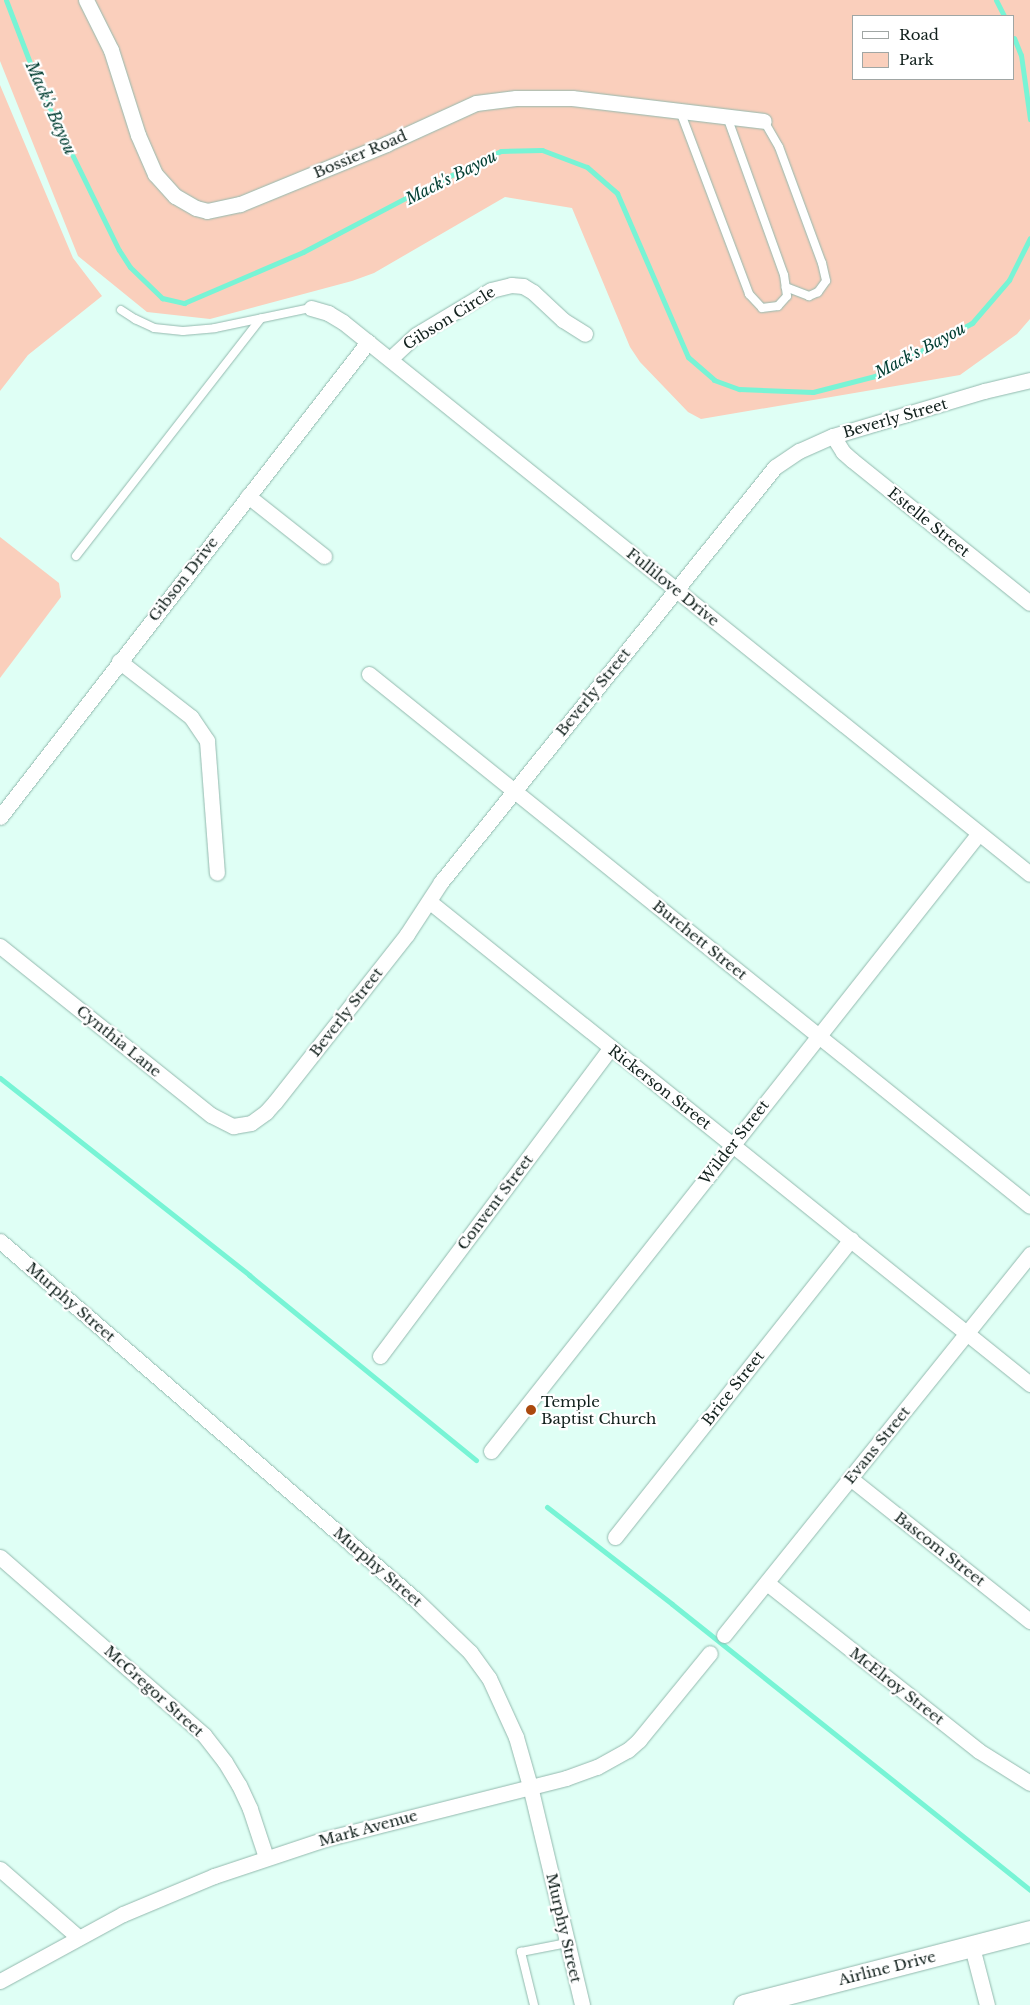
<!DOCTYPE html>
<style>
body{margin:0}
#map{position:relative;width:1030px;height:2005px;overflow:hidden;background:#dffff5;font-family:"Libre Baskerville",serif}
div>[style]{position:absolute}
.green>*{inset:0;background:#facfbc}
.stream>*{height:5px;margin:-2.5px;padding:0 2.5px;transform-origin:2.5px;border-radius:2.5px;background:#78f4d5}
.roads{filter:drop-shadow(0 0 1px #93b9ae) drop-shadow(0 0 1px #93b9ae)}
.lane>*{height:8px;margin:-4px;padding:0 4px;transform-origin:4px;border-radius:4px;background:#fff}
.street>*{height:15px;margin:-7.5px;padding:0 7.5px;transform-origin:7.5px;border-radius:7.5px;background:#fff}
.secondary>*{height:21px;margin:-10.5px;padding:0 10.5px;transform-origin:10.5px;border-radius:10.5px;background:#fff}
.dots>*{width:14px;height:14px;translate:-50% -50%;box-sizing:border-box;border:2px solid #fff;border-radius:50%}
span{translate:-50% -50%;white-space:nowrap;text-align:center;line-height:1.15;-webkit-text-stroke:4.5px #fff;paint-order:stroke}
.street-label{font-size:15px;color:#11201c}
.poi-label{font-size:15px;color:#11201c}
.left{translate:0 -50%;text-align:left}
.water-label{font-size:16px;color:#023e32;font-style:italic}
.legend{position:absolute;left:852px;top:15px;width:162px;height:65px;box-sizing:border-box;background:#fff;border:1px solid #a0a6a4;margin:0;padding:6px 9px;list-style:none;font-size:15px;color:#11201c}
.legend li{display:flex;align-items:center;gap:10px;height:25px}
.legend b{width:25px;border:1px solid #a0a6a4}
</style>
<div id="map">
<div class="green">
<i style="clip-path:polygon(evenodd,0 0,1030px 0,1030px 319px,1017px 334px,960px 375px,701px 419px,688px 412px,640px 362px,630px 347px,572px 208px,505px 197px,374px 273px,352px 281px,210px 319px,147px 312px,78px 256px,0 61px,0 0,854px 16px,1014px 16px,1014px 79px,854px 79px,854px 16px)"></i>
<i style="clip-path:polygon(0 85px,73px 258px,102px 296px,28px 355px,0 391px)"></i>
<i style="clip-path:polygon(0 537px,59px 583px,61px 597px,0 678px)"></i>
</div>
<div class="stream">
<i style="left:6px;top:0;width:95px;rotate:69.1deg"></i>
<i style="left:40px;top:89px;width:179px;rotate:63.9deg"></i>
<i style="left:119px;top:250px;width:20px;rotate:57deg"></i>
<i style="left:130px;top:267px;width:45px;rotate:44.1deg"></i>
<i style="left:162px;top:298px;width:23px;rotate:13deg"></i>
<i style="left:184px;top:303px;width:129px;rotate:-23.2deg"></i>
<i style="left:303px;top:252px;width:122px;rotate:-27.8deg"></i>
<i style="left:411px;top:195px;width:100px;rotate:-26.1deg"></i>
<i style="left:501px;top:151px;width:41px;rotate:-1.4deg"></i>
<i style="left:542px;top:150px;width:48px;rotate:20.7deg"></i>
<i style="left:587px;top:167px;width:40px;rotate:41deg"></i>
<i style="left:617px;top:193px;width:179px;rotate:66.6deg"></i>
<i style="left:688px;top:357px;width:35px;rotate:41deg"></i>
<i style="left:714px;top:380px;width:27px;rotate:20deg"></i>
<i style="left:739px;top:389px;width:74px;rotate:2.3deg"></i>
<i style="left:813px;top:392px;width:64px;rotate:-14.5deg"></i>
<i style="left:875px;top:376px;width:111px;rotate:-28.7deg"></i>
<i style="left:972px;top:323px;width:57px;rotate:-49.3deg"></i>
<i style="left:1009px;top:280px;width:47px;rotate:-63.4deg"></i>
<i style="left:996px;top:0;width:18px;rotate:63deg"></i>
<i style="left:1014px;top:38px;width:18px;rotate:68deg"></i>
<i style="left:1021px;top:55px;width:65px;rotate:82deg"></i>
<i style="left:0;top:1078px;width:318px;rotate:38.3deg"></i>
<i style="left:249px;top:1275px;width:293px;rotate:39.2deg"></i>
<i style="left:547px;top:1507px;width:158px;rotate:37.8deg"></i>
<i style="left:672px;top:1604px;width:458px;rotate:38.6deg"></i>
</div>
<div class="roads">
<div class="lane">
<i style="left:680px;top:111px;width:196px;rotate:69.3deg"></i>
<i style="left:749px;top:294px;width:19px;rotate:47deg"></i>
<i style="left:762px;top:308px;width:16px;rotate:-7deg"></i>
<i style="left:778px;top:306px;width:13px;rotate:-48deg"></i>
<i style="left:787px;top:296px;width:21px;rotate:-98deg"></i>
<i style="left:784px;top:275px;width:168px;rotate:-109.8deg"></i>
<i style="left:764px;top:121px;width:30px;rotate:60deg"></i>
<i style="left:779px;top:147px;width:124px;rotate:69.7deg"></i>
<i style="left:822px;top:263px;width:18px;rotate:77deg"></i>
<i style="left:826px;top:281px;width:14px;rotate:126deg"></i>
<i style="left:818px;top:292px;width:10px;rotate:156deg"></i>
<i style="left:809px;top:296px;width:25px;rotate:-159deg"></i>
<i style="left:121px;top:310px;width:17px;rotate:33deg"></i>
<i style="left:135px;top:319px;width:21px;rotate:25deg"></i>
<i style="left:154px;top:328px;width:29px;rotate:6deg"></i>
<i style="left:183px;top:331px;width:32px;rotate:-5deg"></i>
<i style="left:215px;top:328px;width:98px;rotate:-11.8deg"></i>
<i style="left:76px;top:556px;width:301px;rotate:-52.1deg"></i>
<i style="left:534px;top:2005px;width:55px;rotate:-103.8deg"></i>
<i style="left:521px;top:1952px;width:47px;rotate:-11.1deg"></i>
</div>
<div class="street">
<i style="left:86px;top:0;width:56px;rotate:63.4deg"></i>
<i style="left:111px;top:50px;width:89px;rotate:72.4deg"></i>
<i style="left:138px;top:135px;width:43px;rotate:66.4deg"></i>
<i style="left:155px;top:174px;width:30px;rotate:48deg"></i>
<i style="left:175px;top:196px;width:24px;rotate:30deg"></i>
<i style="left:196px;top:208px;width:11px;rotate:15deg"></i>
<i style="left:207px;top:211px;width:34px;rotate:-12deg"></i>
<i style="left:240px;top:204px;width:158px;rotate:-22.3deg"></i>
<i style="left:386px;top:144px;width:99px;rotate:-24.5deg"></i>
<i style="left:476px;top:103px;width:40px;rotate:-7.1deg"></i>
<i style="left:516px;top:98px;width:56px"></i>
<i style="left:572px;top:98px;width:193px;rotate:6.8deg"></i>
<i style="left:311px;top:308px;width:18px;rotate:16deg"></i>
<i style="left:328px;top:313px;width:17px;rotate:31deg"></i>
<i style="left:343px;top:322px;width:881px;rotate:38.78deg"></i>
<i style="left:390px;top:359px;width:35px;rotate:-43deg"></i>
<i style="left:416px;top:335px;width:87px;rotate:-31deg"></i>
<i style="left:491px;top:290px;width:21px;rotate:-14deg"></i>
<i style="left:511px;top:285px;width:12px;rotate:5deg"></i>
<i style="left:523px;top:286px;width:12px;rotate:31deg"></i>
<i style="left:533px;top:292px;width:41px;rotate:43deg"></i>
<i style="left:563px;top:320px;width:26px;rotate:32deg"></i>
<i style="left:833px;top:436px;width:19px;rotate:58deg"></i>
<i style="left:843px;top:452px;width:12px;rotate:42deg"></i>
<i style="left:852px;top:460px;width:228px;rotate:38.8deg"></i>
<i style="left:248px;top:496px;width:97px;rotate:38.3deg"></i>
<i style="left:119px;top:661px;width:91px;rotate:37.9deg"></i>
<i style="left:191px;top:717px;width:29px;rotate:56deg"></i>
<i style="left:207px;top:741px;width:132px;rotate:85.7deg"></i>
<i style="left:369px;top:674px;width:848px;rotate:38.83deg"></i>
<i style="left:0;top:817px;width:601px;rotate:-52.23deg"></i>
<i style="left:430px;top:902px;width:770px;rotate:38.78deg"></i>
<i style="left:0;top:946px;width:270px;rotate:38.7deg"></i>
<i style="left:211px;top:1115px;width:25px;rotate:27deg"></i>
<i style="left:233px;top:1126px;width:18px;rotate:-9deg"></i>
<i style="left:251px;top:1123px;width:19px;rotate:-36deg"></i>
<i style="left:266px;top:1112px;width:13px;rotate:-48deg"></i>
<i style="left:275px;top:1102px;width:214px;rotate:-51.8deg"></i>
<i style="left:407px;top:934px;width:62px;rotate:-56.8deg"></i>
<i style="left:441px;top:882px;width:533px;rotate:-51.17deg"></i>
<i style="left:775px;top:467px;width:29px;rotate:-34deg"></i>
<i style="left:799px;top:451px;width:37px;rotate:-24deg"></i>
<i style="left:833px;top:436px;width:158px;rotate:-16.6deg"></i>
<i style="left:984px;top:391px;width:47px;rotate:-13.4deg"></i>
<i style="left:0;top:1241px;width:551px;rotate:40.8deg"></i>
<i style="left:417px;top:1601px;width:74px;rotate:43.9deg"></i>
<i style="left:470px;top:1652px;width:32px;rotate:54deg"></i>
<i style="left:489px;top:1678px;width:65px;rotate:65.4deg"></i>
<i style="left:516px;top:1737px;width:51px;rotate:74.1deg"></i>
<i style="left:530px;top:1786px;width:225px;rotate:76.6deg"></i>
<i style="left:380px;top:1356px;width:384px;rotate:-53.2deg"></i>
<i style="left:491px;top:1451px;width:787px;rotate:-51.7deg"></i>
<i style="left:850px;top:1478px;width:230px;rotate:38.5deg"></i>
<i style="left:615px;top:1537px;width:380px;rotate:-51.6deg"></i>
<i style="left:0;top:1557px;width:271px;rotate:41.1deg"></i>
<i style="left:204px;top:1735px;width:34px;rotate:52deg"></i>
<i style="left:225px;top:1762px;width:27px;rotate:59deg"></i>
<i style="left:239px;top:1785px;width:26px;rotate:65deg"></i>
<i style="left:250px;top:1809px;width:51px;rotate:71.6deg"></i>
<i style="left:767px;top:1583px;width:270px;rotate:38.4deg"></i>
<i style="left:979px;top:1751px;width:60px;rotate:32.1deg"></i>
<i style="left:724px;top:1635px;width:489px;rotate:-51.2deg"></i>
<i style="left:0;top:1869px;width:103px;rotate:41.1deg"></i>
<i style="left:972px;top:1947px;width:60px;rotate:75.5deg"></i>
<i style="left:0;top:1981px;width:140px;rotate:-28.6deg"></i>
<i style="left:123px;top:1914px;width:99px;rotate:-22.7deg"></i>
<i style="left:214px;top:1876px;width:117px;rotate:-18.4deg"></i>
<i style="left:325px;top:1839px;width:249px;rotate:-14.2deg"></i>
<i style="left:566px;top:1778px;width:33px;rotate:-20deg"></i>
<i style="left:597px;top:1767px;width:35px;rotate:-29deg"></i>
<i style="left:628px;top:1750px;width:15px;rotate:-42deg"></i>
<i style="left:639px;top:1740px;width:112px;rotate:-50.8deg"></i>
</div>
<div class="secondary">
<i style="left:744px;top:2005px;width:295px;rotate:-14.5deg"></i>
</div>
</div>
<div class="dots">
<i style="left:531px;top:1410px;background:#ab490e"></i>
</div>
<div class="street-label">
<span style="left:360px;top:154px;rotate:-23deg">Bossier Road</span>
<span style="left:449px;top:318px;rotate:-32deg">Gibson Circle</span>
<span style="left:895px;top:418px;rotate:-16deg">Beverly Street</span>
<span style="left:929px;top:522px;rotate:39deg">Estelle Street</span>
<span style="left:183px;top:579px;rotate:-52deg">Gibson Drive</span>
<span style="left:673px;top:587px;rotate:39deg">Fullilove Drive</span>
<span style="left:593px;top:692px;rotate:-51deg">Beverly Street</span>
<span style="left:700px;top:940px;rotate:39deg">Burchett Street</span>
<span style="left:346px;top:1012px;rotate:-52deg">Beverly Street</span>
<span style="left:119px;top:1041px;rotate:39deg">Cynthia Lane</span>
<span style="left:660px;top:1087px;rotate:38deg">Rickerson Street</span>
<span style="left:734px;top:1142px;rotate:-52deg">Wilder Street</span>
<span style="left:495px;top:1202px;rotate:-53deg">Convent Street</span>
<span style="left:71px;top:1302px;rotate:41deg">Murphy Street</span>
<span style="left:733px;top:1388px;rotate:-52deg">Brice Street</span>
<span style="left:877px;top:1445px;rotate:-51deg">Evans Street</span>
<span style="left:940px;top:1549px;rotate:38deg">Bascom Street</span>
<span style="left:378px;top:1567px;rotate:41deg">Murphy Street</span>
<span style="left:897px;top:1686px;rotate:38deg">McElroy Street</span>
<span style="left:154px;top:1691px;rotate:42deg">McGregor Street</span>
<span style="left:368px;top:1828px;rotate:-15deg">Mark Avenue</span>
<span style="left:564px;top:1928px;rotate:77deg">Murphy Street</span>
<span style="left:887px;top:1968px;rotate:-14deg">Airline Drive</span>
</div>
<div class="poi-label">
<span class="left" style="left:541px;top:1410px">Temple<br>Baptist Church</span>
</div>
<div class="water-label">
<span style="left:51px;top:108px;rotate:66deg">Mack's Bayou</span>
<span style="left:451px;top:177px;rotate:-27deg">Mack's Bayou</span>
<span style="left:920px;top:350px;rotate:-28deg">Mack's Bayou</span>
</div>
<ul class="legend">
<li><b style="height:6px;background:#fff"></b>Road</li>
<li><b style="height:14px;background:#facfbc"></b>Park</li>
</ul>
</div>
